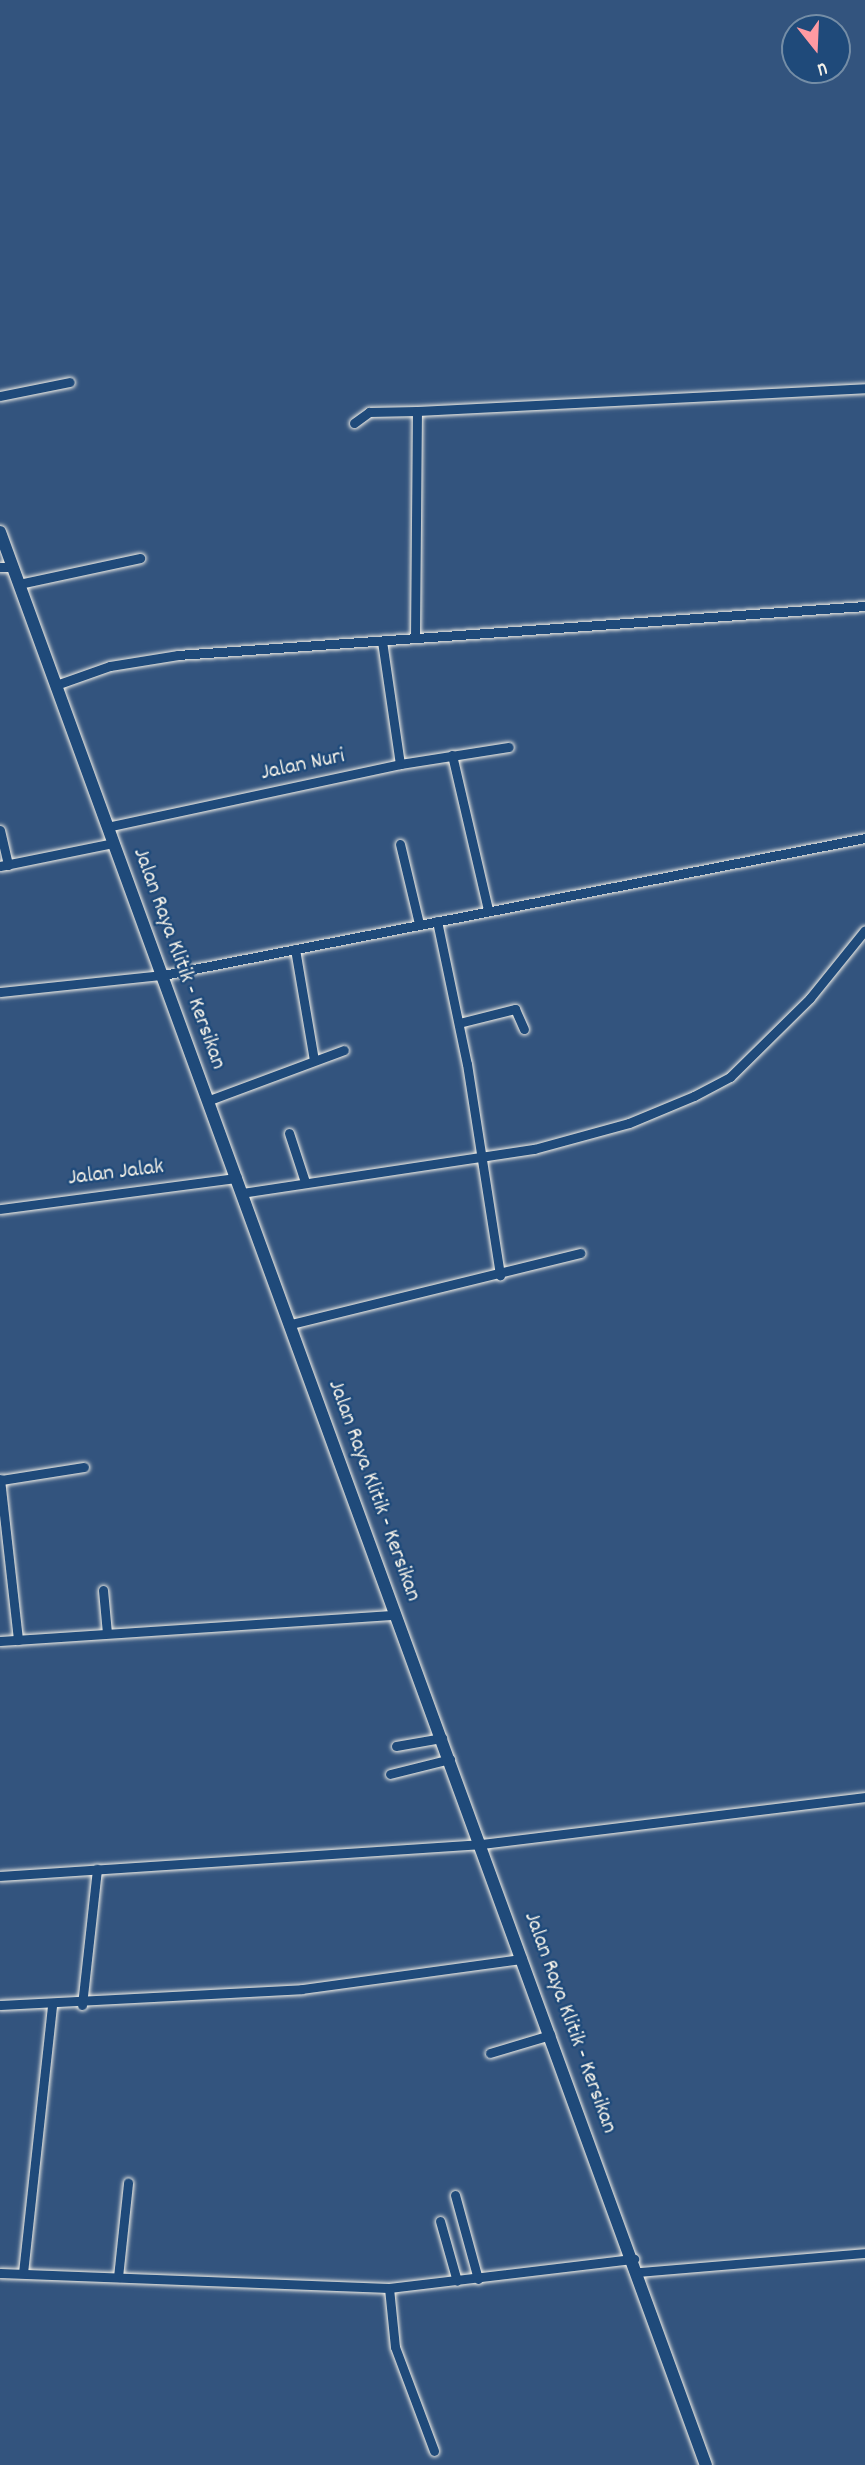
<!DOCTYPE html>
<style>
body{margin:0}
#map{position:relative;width:865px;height:2465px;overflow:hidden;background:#33547e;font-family:Dekko,sans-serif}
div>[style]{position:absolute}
.roads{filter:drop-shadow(0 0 2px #f4f1e8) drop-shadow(0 0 2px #f4f1e8)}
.street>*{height:9px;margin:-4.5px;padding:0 4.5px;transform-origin:4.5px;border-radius:4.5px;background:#1f4a7a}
.secondary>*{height:12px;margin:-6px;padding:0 6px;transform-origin:6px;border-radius:6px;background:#1f4a7a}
span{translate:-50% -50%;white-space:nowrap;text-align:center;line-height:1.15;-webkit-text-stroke:5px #1f4a7a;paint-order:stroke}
.street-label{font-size:23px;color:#f4f1e8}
.north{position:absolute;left:781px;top:14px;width:70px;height:70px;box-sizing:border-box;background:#1f4a7a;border:2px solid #748da6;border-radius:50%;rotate:162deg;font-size:19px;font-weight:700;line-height:28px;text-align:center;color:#f4f1e8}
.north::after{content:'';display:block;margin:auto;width:24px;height:32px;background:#ff9aa2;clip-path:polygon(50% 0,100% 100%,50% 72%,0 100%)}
</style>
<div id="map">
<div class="roads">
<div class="street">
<i style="left:0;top:396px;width:71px;rotate:-11.3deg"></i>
<i style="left:354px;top:423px;width:19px;rotate:-36deg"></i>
<i style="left:369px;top:412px;width:48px;rotate:-1.2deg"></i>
<i style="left:0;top:567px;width:11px"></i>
<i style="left:19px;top:584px;width:124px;rotate:-12.1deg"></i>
<i style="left:415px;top:637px;width:226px;rotate:-89.5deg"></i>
<i style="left:417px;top:411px;width:449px;rotate:-2.9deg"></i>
<i style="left:382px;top:641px;width:124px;rotate:81.7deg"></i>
<i style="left:56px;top:685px;width:57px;rotate:-19.4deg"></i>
<i style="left:110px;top:666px;width:69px;rotate:-9.2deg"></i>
<i style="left:178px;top:655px;width:689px;rotate:-4.08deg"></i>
<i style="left:452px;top:755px;width:159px;rotate:76.9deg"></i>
<i style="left:107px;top:827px;width:300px;rotate:-12.1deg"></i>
<i style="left:400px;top:764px;width:110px;rotate:-8.9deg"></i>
<i style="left:0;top:830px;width:36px;rotate:77deg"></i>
<i style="left:400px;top:844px;width:82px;rotate:76.6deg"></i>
<i style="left:0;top:866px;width:115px;rotate:-11.5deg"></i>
<i style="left:437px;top:921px;width:146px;rotate:78.2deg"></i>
<i style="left:467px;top:1064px;width:214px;rotate:81.1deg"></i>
<i style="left:295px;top:949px;width:113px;rotate:80.3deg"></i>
<i style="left:0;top:992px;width:164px;rotate:-6deg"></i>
<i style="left:163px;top:975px;width:715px;rotate:-11.04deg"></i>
<i style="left:459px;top:1023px;width:58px;rotate:-14deg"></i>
<i style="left:515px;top:1009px;width:22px;rotate:66deg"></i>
<i style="left:207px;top:1101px;width:146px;rotate:-20.4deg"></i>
<i style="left:289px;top:1133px;width:52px;rotate:71.9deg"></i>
<i style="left:242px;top:1193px;width:295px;rotate:-8.6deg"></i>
<i style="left:534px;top:1149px;width:98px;rotate:-15.3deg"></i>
<i style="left:629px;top:1123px;width:70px;rotate:-22.6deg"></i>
<i style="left:694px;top:1096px;width:41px;rotate:-27.8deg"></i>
<i style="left:730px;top:1077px;width:112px;rotate:-44.6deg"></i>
<i style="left:810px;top:998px;width:87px;rotate:-51deg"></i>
<i style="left:0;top:1209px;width:239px;rotate:-7.5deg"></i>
<i style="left:291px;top:1324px;width:298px;rotate:-13.8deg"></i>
<i style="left:0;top:1479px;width:162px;rotate:83.6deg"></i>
<i style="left:1px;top:1480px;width:84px;rotate:-8.9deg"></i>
<i style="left:103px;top:1590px;width:43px;rotate:84.7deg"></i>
<i style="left:0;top:1641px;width:396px;rotate:-3.8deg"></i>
<i style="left:396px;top:1746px;width:47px;rotate:-9.9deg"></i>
<i style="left:390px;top:1774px;width:62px;rotate:-14deg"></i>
<i style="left:0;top:1876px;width:483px;rotate:-3.8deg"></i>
<i style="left:482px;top:1844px;width:386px;rotate:-7deg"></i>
<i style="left:0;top:2005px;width:302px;rotate:-3deg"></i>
<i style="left:302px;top:1989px;width:222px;rotate:-7.8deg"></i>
<i style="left:82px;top:2005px;width:137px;rotate:-83.7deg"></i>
<i style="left:490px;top:2053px;width:63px;rotate:-16.7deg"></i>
<i style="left:455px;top:2195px;width:87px;rotate:74.7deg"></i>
<i style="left:440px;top:2221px;width:62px;rotate:74.2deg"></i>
<i style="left:639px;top:2272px;width:227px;rotate:-4.8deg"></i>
<i style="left:0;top:2273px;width:389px;rotate:2.2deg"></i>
<i style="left:389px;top:2288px;width:247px;rotate:-6.8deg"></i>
<i style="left:23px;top:2273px;width:270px;rotate:-83.8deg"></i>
<i style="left:118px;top:2277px;width:95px;rotate:-83.9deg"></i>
<i style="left:389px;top:2288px;width:59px;rotate:84.2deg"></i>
<i style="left:395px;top:2347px;width:111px;rotate:69.4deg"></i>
</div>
<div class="secondary">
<i style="left:0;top:532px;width:2058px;rotate:69.94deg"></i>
</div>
</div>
<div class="street-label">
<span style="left:303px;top:766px;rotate:-12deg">Jalan Nuri</span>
<span style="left:178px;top:959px;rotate:70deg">Jalan Raya Klitik - Kersikan</span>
<span style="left:116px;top:1174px;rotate:-7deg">Jalan Jalak</span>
<span style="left:373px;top:1491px;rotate:70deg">Jalan Raya Klitik - Kersikan</span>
<span style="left:569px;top:2023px;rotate:70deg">Jalan Raya Klitik - Kersikan</span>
</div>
<div class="north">U</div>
</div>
